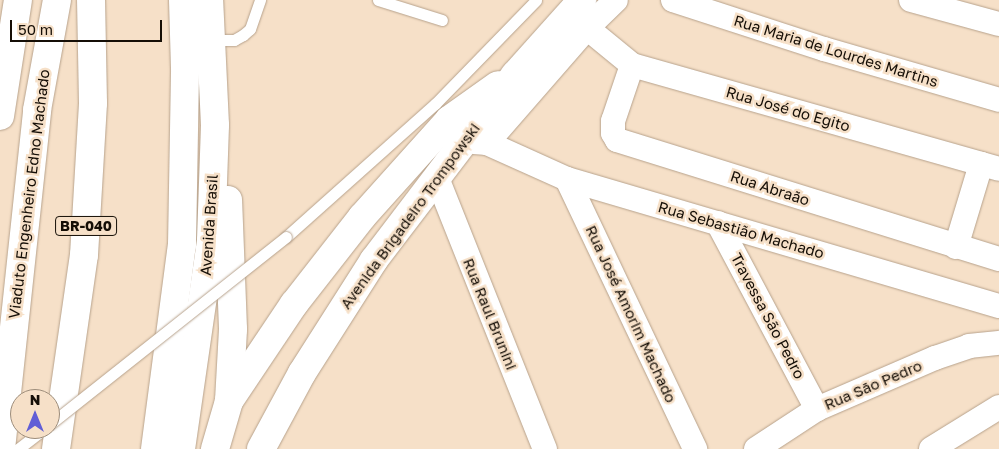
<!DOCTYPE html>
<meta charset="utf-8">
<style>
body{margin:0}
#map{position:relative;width:999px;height:449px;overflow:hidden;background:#f6e0c8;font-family:"Golos Text",sans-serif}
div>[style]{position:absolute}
.roads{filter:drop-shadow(0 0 1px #b7a28c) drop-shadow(0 0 1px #b7a28c)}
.lane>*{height:11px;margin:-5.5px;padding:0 5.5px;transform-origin:5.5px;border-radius:5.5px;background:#fff}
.street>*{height:24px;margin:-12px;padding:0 12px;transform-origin:12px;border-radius:12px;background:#fff}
.highway>*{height:28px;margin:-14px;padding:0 14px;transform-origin:14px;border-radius:14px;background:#fff}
.bridges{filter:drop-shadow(0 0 1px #b7a28c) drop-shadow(0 0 1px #b7a28c)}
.lane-bridge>*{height:11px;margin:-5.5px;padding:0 5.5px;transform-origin:5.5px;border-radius:5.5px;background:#fff}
span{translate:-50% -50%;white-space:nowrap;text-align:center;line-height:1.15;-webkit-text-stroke:5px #f6e0c8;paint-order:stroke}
.shield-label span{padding:1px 4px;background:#f6e0c8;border:1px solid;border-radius:4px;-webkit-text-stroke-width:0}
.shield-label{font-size:14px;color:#150e06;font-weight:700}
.street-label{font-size:15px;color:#150e06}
.north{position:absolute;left:10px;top:389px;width:50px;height:50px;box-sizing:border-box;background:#f6e0c8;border:1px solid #9c8c7a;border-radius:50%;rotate:0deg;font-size:14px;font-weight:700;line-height:20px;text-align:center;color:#150e06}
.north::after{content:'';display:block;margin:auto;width:18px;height:22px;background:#615ed6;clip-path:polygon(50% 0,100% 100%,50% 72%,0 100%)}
.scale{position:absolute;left:10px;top:20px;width:152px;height:22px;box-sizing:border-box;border:2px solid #150e06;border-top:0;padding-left:6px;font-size:15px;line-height:18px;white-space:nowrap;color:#150e06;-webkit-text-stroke:4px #f6e0c8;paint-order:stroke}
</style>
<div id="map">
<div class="roads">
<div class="lane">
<i style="left:378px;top:0;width:67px;rotate:17.4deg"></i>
<i style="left:211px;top:40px;width:23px"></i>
<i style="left:234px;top:40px;width:10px;rotate:-29deg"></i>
<i style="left:243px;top:35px;width:9px;rotate:-41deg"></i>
<i style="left:250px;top:29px;width:31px;rotate:-71deg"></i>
<i style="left:286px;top:237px;width:200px;rotate:-41.8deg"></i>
<i style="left:435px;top:104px;width:145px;rotate:-45.8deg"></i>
<i style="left:18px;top:449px;width:33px;rotate:-38deg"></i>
</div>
<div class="street">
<i style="left:673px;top:0;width:159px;rotate:18deg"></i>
<i style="left:824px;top:49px;width:182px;rotate:16.2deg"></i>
<i style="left:911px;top:0;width:91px;rotate:15.3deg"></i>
<i style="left:587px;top:28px;width:58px;rotate:39.4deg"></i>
<i style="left:632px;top:65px;width:381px;rotate:15.8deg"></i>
<i style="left:632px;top:65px;width:59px;rotate:108.7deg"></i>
<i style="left:613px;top:121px;width:12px;rotate:90deg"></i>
<i style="left:613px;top:133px;width:8px;rotate:60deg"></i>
<i style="left:617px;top:140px;width:400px;rotate:17.3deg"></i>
<i style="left:474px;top:142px;width:13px;rotate:4deg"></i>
<i style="left:487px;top:143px;width:152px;rotate:-49deg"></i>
<i style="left:587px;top:28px;width:40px;rotate:-44deg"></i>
<i style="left:487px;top:143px;width:88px;rotate:24.2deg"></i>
<i style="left:567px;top:179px;width:450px;rotate:16.4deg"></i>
<i style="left:437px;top:178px;width:292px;rotate:68.3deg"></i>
<i style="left:567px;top:179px;width:299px;rotate:64.6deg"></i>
<i style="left:718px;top:223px;width:211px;rotate:62deg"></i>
<i style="left:956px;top:247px;width:87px;rotate:-73.2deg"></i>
<i style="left:756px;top:449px;width:73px;rotate:-33.3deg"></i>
<i style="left:817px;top:409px;width:129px;rotate:-23.4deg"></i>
<i style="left:935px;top:358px;width:36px;rotate:-19deg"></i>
<i style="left:969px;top:346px;width:30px;rotate:-6deg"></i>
<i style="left:931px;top:449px;width:80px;rotate:-31.7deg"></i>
</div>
<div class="highway">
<i style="left:0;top:116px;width:117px;rotate:-81.2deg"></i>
<i style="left:229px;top:401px;width:117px;rotate:-56.2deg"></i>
<i style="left:294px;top:304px;width:110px;rotate:-52deg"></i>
<i style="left:362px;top:217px;width:130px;rotate:-48.1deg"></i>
<i style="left:449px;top:120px;width:60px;rotate:-35.5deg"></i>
<i style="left:1px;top:449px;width:341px;rotate:-83.9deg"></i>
<i style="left:37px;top:110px;width:112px;rotate:-79.7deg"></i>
<i style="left:56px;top:449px;width:196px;rotate:-81.8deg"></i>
<i style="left:84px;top:255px;width:152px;rotate:-86.6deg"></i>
<i style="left:93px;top:103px;width:103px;rotate:-91.1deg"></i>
<i style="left:155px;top:449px;width:206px;rotate:-82.5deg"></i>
<i style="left:182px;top:245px;width:177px;rotate:-89deg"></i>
<i style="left:185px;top:68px;width:68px;rotate:-91.7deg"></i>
<i style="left:181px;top:449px;width:211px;rotate:-81.8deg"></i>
<i style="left:211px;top:240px;width:115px;rotate:-88deg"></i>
<i style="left:215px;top:125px;width:125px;rotate:-92.7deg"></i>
<i style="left:215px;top:449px;width:50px;rotate:-73.7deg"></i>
<i style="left:229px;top:401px;width:72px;rotate:-86.8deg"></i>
<i style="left:233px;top:329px;width:129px;rotate:-92.2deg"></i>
<i style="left:261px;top:449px;width:86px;rotate:-61.7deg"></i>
<i style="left:302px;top:373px;width:134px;rotate:-57.5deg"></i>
<i style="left:374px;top:260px;width:233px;rotate:-52.7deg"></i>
<i style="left:515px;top:75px;width:101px;rotate:-48.2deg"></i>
</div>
</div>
<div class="bridges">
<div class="lane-bridge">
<i style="left:50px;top:424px;width:301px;rotate:-38.4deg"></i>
</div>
</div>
<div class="shield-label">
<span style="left:86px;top:226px">BR-040</span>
</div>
<div class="street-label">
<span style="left:836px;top:51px;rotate:17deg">Rua Maria de Lourdes Martins</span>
<span style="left:788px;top:109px;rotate:16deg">Rua José do Egito</span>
<span style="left:770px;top:188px;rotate:18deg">Rua Abraão</span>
<span style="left:29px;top:194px;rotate:-83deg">Viaduto Engenheiro Edno Machado</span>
<span style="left:410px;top:216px;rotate:-54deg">Avenida Brigadeiro Trompowski</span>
<span style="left:209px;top:225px;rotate:-86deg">Avenida Brasil</span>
<span style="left:741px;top:230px;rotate:16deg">Rua Sebastião Machado</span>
<span style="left:490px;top:314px;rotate:68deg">Rua Raul Brunini</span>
<span style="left:631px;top:314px;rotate:65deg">Rua José Amorim Machado</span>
<span style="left:768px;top:316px;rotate:62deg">Travessa São Pedro</span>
<span style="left:873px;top:385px;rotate:-23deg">Rua São Pedro</span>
</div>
<div class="north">N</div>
<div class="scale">50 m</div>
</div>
